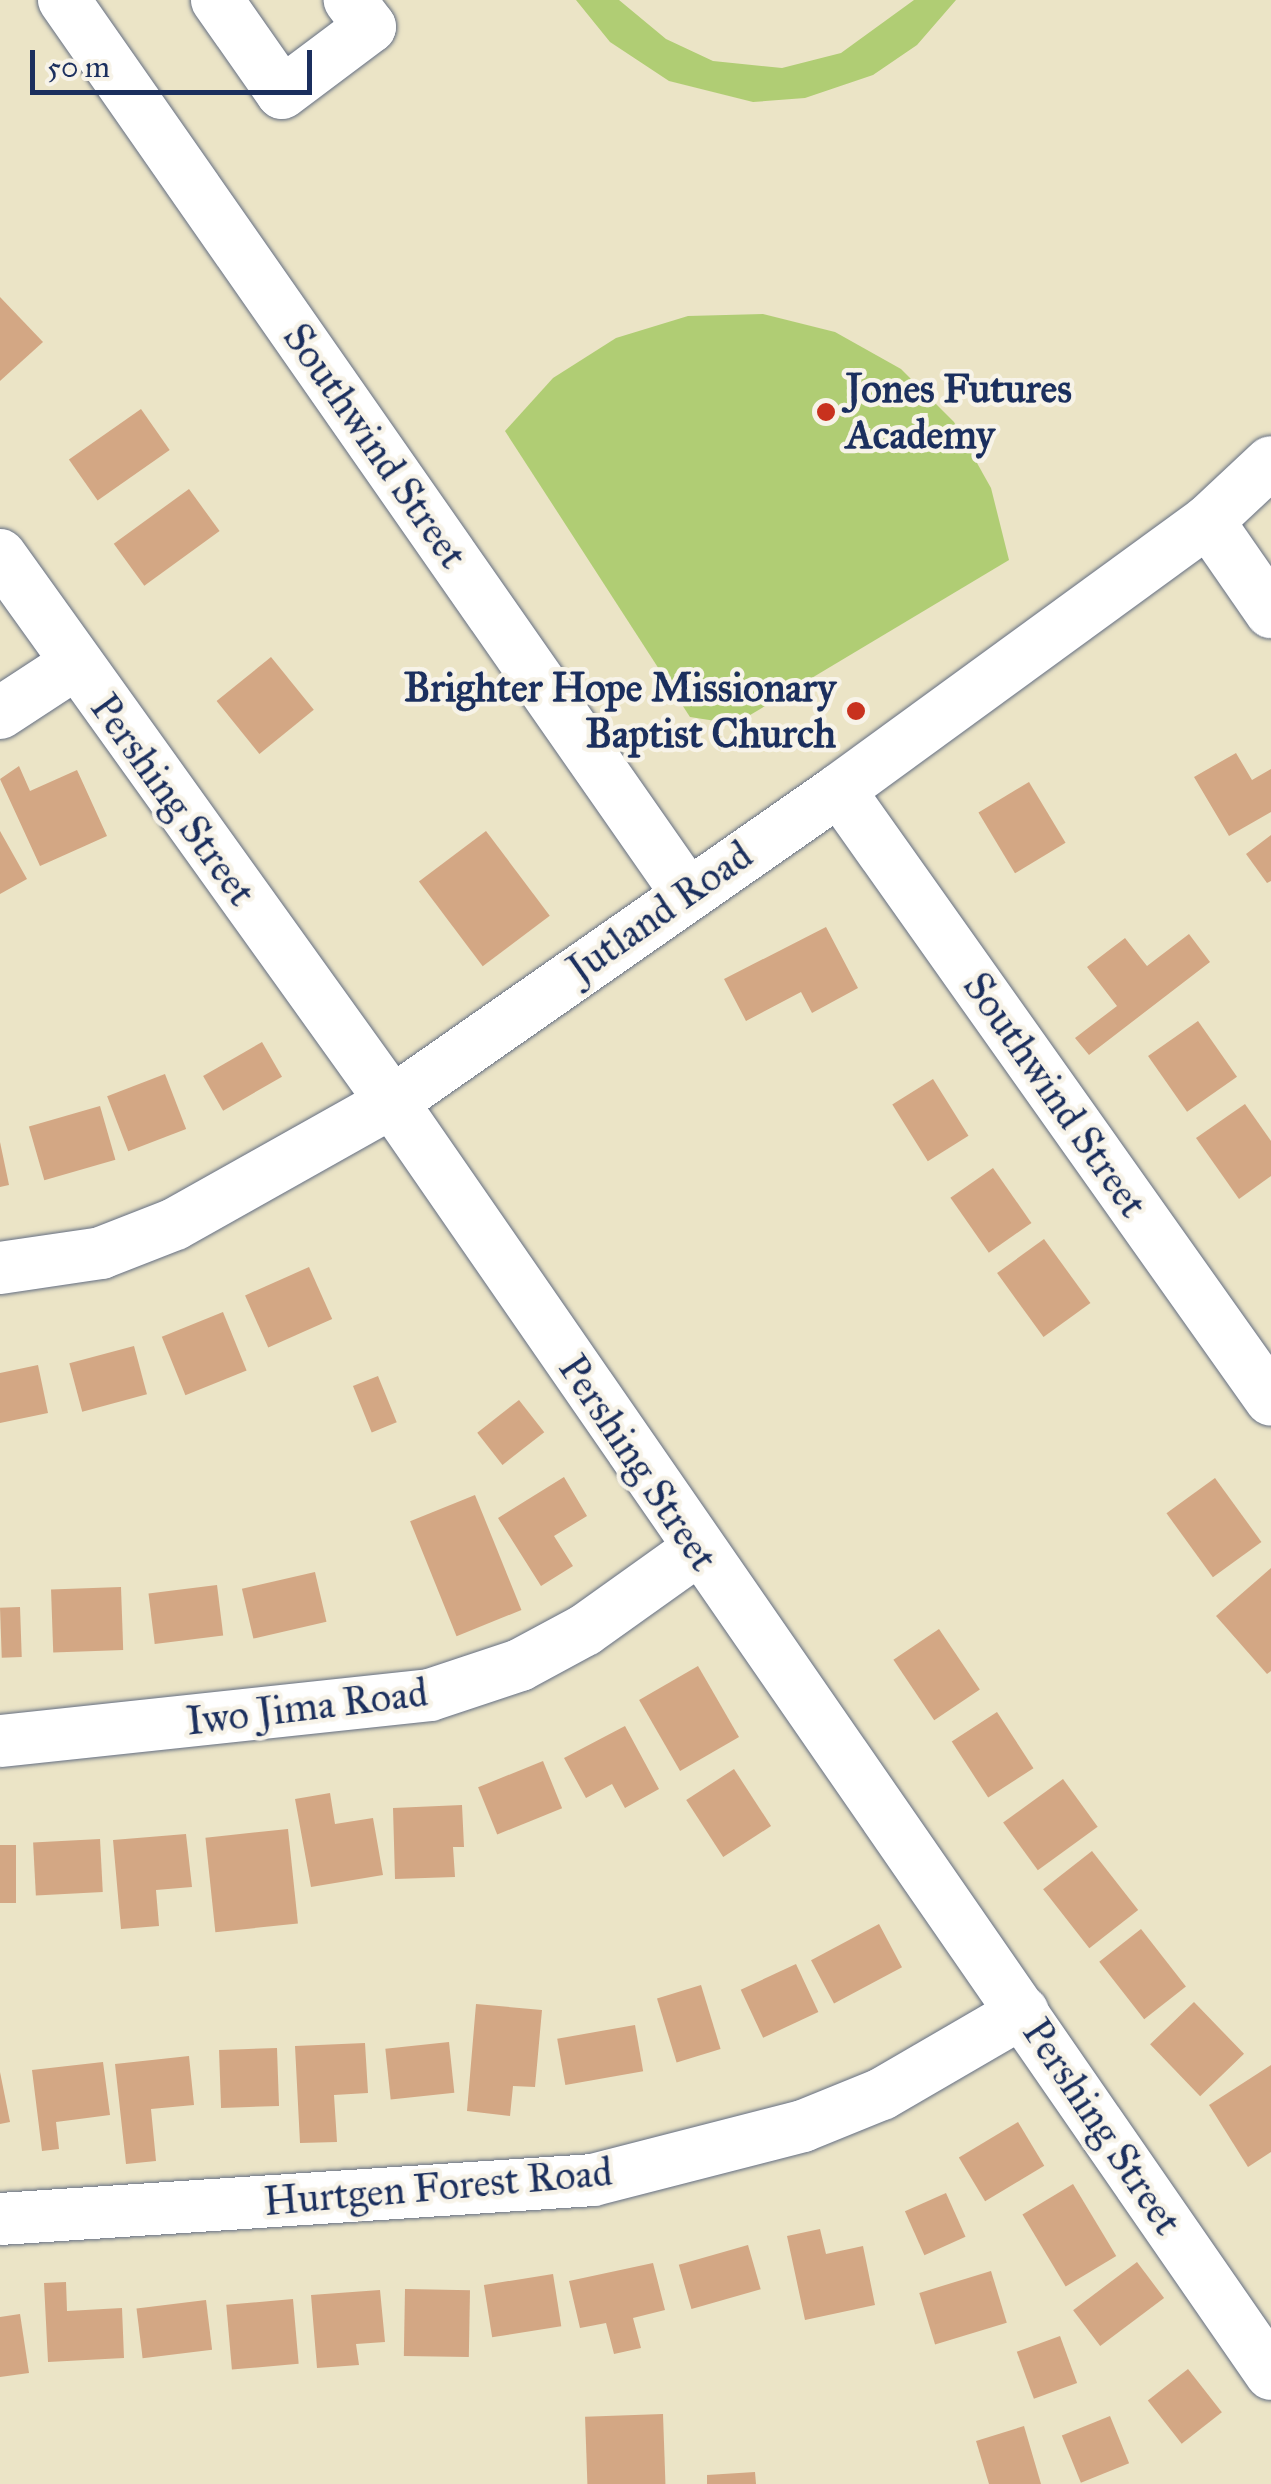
<!DOCTYPE html>
<style>
body{margin:0}
#map{position:relative;width:1271px;height:2484px;overflow:hidden;background:#ebe4c6;font-family:"IM FELL Great Primer",serif}
div>[style]{position:absolute}
.green>*{inset:0;background:#b0cd74}
.building>*{inset:0;background:#d3a784;transform-origin:0 0}
.roads{filter:drop-shadow(0 0 2px #646e82) drop-shadow(0 0 2px #646e82)}
.minor>*{height:52px;margin:-26px;padding:0 26px;transform-origin:26px;border-radius:26px;background:#fff}
.dots>*{width:28px;height:28px;translate:-50% -50%;box-sizing:border-box;border:5px solid #f7f3e8;border-radius:50%}
span{translate:-50% -50%;white-space:nowrap;text-align:center;line-height:1.15;-webkit-text-stroke:9px #f7f3e8;paint-order:stroke}
.poi-label{font-size:40px;color:#1b2f5e;font-weight:700}
.left{translate:0 -50%;text-align:left}
.right{translate:-100% -50%;text-align:right}
.street-label{font-size:40px;color:#1b2f5e}
.scale{position:absolute;left:30px;top:50px;width:282px;height:45px;box-sizing:border-box;border:5px solid #1b2f5e;border-top:0;padding-left:12px;font-size:30px;line-height:35px;white-space:nowrap;color:#1b2f5e;-webkit-text-stroke:8px #f7f3e8;paint-order:stroke}
</style>
<div id="map">
<div class="green">
<i style="clip-path:polygon(576px 0,619px 0,666px 39px,713px 61px,782px 68px,841px 53px,914px 0,956px 0,917px 45px,873px 75px,805px 98px,753px 102px,669px 81px,610px 42px)"></i>
<i style="clip-path:polygon(763px 314px,835px 332px,901px 369px,954px 422px,991px 488px,1009px 560px,735px 724px,690px 717px,505px 431px,553px 378px,616px 338px,688px 316px)"></i>
</div>
<div class="building">
<i style="clip-path:polygon(0 297px,43px 342px,0 381px)"></i>
<i style="left:141px;top:409px;width:50px;height:88px;rotate:55deg"></i>
<i style="left:189px;top:489px;width:52px;height:93px;rotate:54deg"></i>
<i style="left:271px;top:657px;width:68px;height:70px;rotate:51deg"></i>
<i style="clip-path:polygon(1236px 753px,1252px 780px,1271px 769px,1271px 812px,1229px 836px,1194px 777px)"></i>
<i style="clip-path:polygon(19px 766px,30px 791px,77px 770px,107px 836px,40px 866px,0 779px)"></i>
<i style="left:1029px;top:782px;width:71px;height:59px;rotate:59deg"></i>
<i style="clip-path:polygon(0 831px,27px 879px,0 894px)"></i>
<i style="left:486px;top:831px;width:106px;height:84px;rotate:53deg"></i>
<i style="clip-path:polygon(1271px 835px,1271px 881px,1267px 883px,1246px 854px)"></i>
<i style="clip-path:polygon(826px 927px,858px 988px,812px 1013px,801px 992px,746px 1021px,724px 979px)"></i>
<i style="clip-path:polygon(1189px 934px,1210px 962px,1089px 1055px,1075px 1038px,1117px 1006px,1087px 967px,1125px 938px,1147px 966px)"></i>
<i style="left:1198px;top:1021px;width:68px;height:61px;rotate:55deg"></i>
<i style="left:262px;top:1042px;width:40px;height:68px;rotate:60deg"></i>
<i style="left:165px;top:1074px;width:59px;height:62px;rotate:69deg"></i>
<i style="left:933px;top:1079px;width:67px;height:48px;rotate:58deg"></i>
<i style="clip-path:polygon(1245px 1104px,1271px 1141px,1271px 1176px,1239px 1199px,1196px 1138px)"></i>
<i style="left:100px;top:1106px;width:56px;height:74px;rotate:74deg"></i>
<i style="clip-path:polygon(0 1142px,9px 1185px,0 1187px)"></i>
<i style="left:993px;top:1168px;width:67px;height:52px;rotate:55deg"></i>
<i style="left:1044px;top:1239px;width:79px;height:58px;rotate:54deg"></i>
<i style="left:309px;top:1267px;width:57px;height:70px;rotate:66deg"></i>
<i style="left:223px;top:1312px;width:63px;height:66px;rotate:68deg"></i>
<i style="left:134px;top:1346px;width:50px;height:67px;rotate:75deg"></i>
<i style="clip-path:polygon(38px 1365px,48px 1413px,0 1423px,0 1373px)"></i>
<i style="left:378px;top:1376px;width:50px;height:27px;rotate:68deg"></i>
<i style="left:519px;top:1400px;width:41px;height:53px;rotate:52deg"></i>
<i style="clip-path:polygon(564px 1477px,587px 1516px,554px 1536px,573px 1566px,541px 1586px,498px 1518px)"></i>
<i style="left:1215px;top:1478px;width:79px;height:60px;rotate:54deg"></i>
<i style="left:475px;top:1495px;width:124px;height:70px;rotate:68deg"></i>
<i style="clip-path:polygon(1271px 1568px,1271px 1671px,1267px 1674px,1216px 1616px)"></i>
<i style="left:315px;top:1572px;width:51px;height:75px;rotate:77deg"></i>
<i style="left:217px;top:1585px;width:51px;height:69px;rotate:83deg"></i>
<i style="left:121px;top:1587px;width:63px;height:70px;rotate:88deg"></i>
<i style="left:20px;top:1607px;width:50px;height:20px;rotate:88deg"></i>
<i style="left:939px;top:1629px;width:73px;height:55px;rotate:56deg"></i>
<i style="left:698px;top:1666px;width:82px;height:68px;rotate:60deg"></i>
<i style="left:997px;top:1712px;width:67px;height:54px;rotate:57deg"></i>
<i style="clip-path:polygon(625px 1726px,659px 1789px,625px 1808px,612px 1784px,586px 1798px,564px 1758px)"></i>
<i style="left:543px;top:1761px;width:51px;height:70px;rotate:68deg"></i>
<i style="left:734px;top:1769px;width:68px;height:57px;rotate:57deg"></i>
<i style="left:1063px;top:1779px;width:59px;height:74px;rotate:54deg"></i>
<i style="clip-path:polygon(330px 1793px,335px 1824px,373px 1818px,383px 1875px,311px 1887px,295px 1799px)"></i>
<i style="clip-path:polygon(462px 1805px,464px 1847px,453px 1847px,455px 1877px,395px 1879px,393px 1808px)"></i>
<i style="left:288px;top:1829px;width:95px;height:83px;rotate:84deg"></i>
<i style="clip-path:polygon(186px 1834px,192px 1887px,156px 1890px,159px 1926px,121px 1929px,113px 1840px)"></i>
<i style="left:100px;top:1839px;width:53px;height:67px;rotate:87deg"></i>
<i style="left:0;top:1845px;width:16px;height:58px"></i>
<i style="left:1092px;top:1851px;width:75px;height:62px;rotate:52deg"></i>
<i style="left:879px;top:1924px;width:49px;height:77px;rotate:62deg"></i>
<i style="left:1141px;top:1929px;width:73px;height:53px;rotate:52deg"></i>
<i style="left:796px;top:1964px;width:53px;height:61px;rotate:65deg"></i>
<i style="left:701px;top:1985px;width:67px;height:46px;rotate:73deg"></i>
<i style="left:1194px;top:2002px;width:72px;height:61px;rotate:46deg"></i>
<i style="clip-path:polygon(476px 2004px,542px 2010px,535px 2087px,513px 2086px,510px 2116px,467px 2111px)"></i>
<i style="left:635px;top:2025px;width:47px;height:79px;rotate:80deg"></i>
<i style="left:449px;top:2042px;width:51px;height:64px;rotate:84deg"></i>
<i style="clip-path:polygon(365px 2043px,368px 2093px,334px 2095px,337px 2142px,300px 2143px,295px 2046px)"></i>
<i style="left:277px;top:2048px;width:58px;height:58px;rotate:88deg"></i>
<i style="clip-path:polygon(189px 2056px,194px 2105px,151px 2109px,156px 2161px,126px 2164px,115px 2064px)"></i>
<i style="clip-path:polygon(103px 2062px,110px 2115px,56px 2122px,59px 2149px,42px 2151px,32px 2070px)"></i>
<i style="clip-path:polygon(1271px 2065px,1271px 2152px,1248px 2167px,1209px 2105px)"></i>
<i style="clip-path:polygon(0 2072px,10px 2122px,0 2124px)"></i>
<i style="left:1018px;top:2122px;width:51px;height:69px;rotate:59deg"></i>
<i style="left:1073px;top:2184px;width:84px;height:59px;rotate:59deg"></i>
<i style="left:946px;top:2193px;width:48px;height:45px;rotate:66deg"></i>
<i style="clip-path:polygon(820px 2229px,826px 2254px,863px 2246px,875px 2305px,805px 2320px,787px 2236px)"></i>
<i style="left:748px;top:2245px;width:46px;height:72px;rotate:74deg"></i>
<i style="left:1137px;top:2262px;width:45px;height:80px;rotate:53deg"></i>
<i style="clip-path:polygon(653px 2263px,665px 2310px,633px 2318px,641px 2348px,614px 2354px,606px 2323px,580px 2328px,569px 2281px)"></i>
<i style="left:991px;top:2271px;width:54px;height:75px;rotate:73deg"></i>
<i style="left:553px;top:2274px;width:53px;height:70px;rotate:81deg"></i>
<i style="clip-path:polygon(66px 2282px,67px 2311px,122px 2308px,124px 2358px,48px 2362px,44px 2283px)"></i>
<i style="left:405px;top:2289px;width:65px;height:67px;rotate:1deg"></i>
<i style="clip-path:polygon(380px 2290px,385px 2342px,356px 2344px,359px 2365px,317px 2368px,311px 2295px)"></i>
<i style="left:293px;top:2299px;width:65px;height:67px;rotate:85deg"></i>
<i style="left:206px;top:2300px;width:50px;height:70px;rotate:83deg"></i>
<i style="clip-path:polygon(20px 2314px,29px 2373px,0 2377px,0 2317px)"></i>
<i style="left:1060px;top:2336px;width:50px;height:46px;rotate:70deg"></i>
<i style="left:1188px;top:2369px;width:55px;height:51px;rotate:52deg"></i>
<i style="left:663px;top:2414px;width:70px;height:78px;rotate:88deg"></i>
<i style="left:1110px;top:2416px;width:51px;height:52px;rotate:68deg"></i>
<i style="clip-path:polygon(1024px 2426px,1041px 2484px,989px 2484px,976px 2441px)"></i>
<i style="clip-path:polygon(755px 2472px,756px 2484px,707px 2484px,707px 2475px)"></i>
</div>
<div class="roads">
<div class="minor">
<i style="left:64px;top:0;width:1087px;rotate:55.11deg"></i>
<i style="left:217px;top:0;width:113px;rotate:55deg"></i>
<i style="left:282px;top:93px;width:110px;rotate:-36.9deg"></i>
<i style="left:370px;top:27px;width:34px;rotate:-127deg"></i>
<i style="left:1208px;top:521px;width:111px;rotate:55.3deg"></i>
<i style="left:0;top:555px;width:673px;rotate:54.37deg"></i>
<i style="left:392px;top:1102px;width:1546px;rotate:55.35deg"></i>
<i style="left:0;top:713px;width:90px;rotate:-33.2deg"></i>
<i style="left:839px;top:790px;width:747px;rotate:54.69deg"></i>
<i style="left:0;top:1268px;width:102px;rotate:-8.4deg"></i>
<i style="left:101px;top:1253px;width:79px;rotate:-21.4deg"></i>
<i style="left:175px;top:1224px;width:249px;rotate:-29.3deg"></i>
<i style="left:392px;top:1102px;width:545px;rotate:-34.91deg"></i>
<i style="left:839px;top:790px;width:457px;rotate:-36.1deg"></i>
<i style="left:1208px;top:521px;width:86px;rotate:-43.1deg"></i>
<i style="left:0;top:1741px;width:432px;rotate:-6.1deg"></i>
<i style="left:430px;top:1695px;width:95px;rotate:-18.4deg"></i>
<i style="left:520px;top:1665px;width:74px;rotate:-28.3deg"></i>
<i style="left:585px;top:1630px;width:138px;rotate:-35.5deg"></i>
<i style="left:0;top:2219px;width:594px;rotate:-3.76deg"></i>
<i style="left:593px;top:2180px;width:217px;rotate:-14.4deg"></i>
<i style="left:803px;top:2126px;width:85px;rotate:-22.1deg"></i>
<i style="left:882px;top:2094px;width:163px;rotate:-30.2deg"></i>
</div>
</div>
<div class="dots">
<i style="left:826px;top:412px;background:#c8321e"></i>
<i style="left:856px;top:711px;background:#c8321e"></i>
</div>
<div class="poi-label">
<span class="left" style="left:846px;top:412px">Jones Futures<br>Academy</span>
<span class="right" style="left:836px;top:711px">Brighter Hope Missionary<br>Baptist Church</span>
</div>
<div class="street-label">
<span style="left:375px;top:446px;rotate:55deg">Southwind Street</span>
<span style="left:173px;top:800px;rotate:54deg">Pershing Street</span>
<span style="left:660px;top:912px;rotate:-35deg">Jutland Road</span>
<span style="left:1055px;top:1095px;rotate:55deg">Southwind Street</span>
<span style="left:638px;top:1463px;rotate:56deg">Pershing Street</span>
<span style="left:307px;top:1707px;rotate:-7deg">Iwo Jima Road</span>
<span style="left:1102px;top:2127px;rotate:56deg">Pershing Street</span>
<span style="left:438px;top:2187px;rotate:-5deg">Hurtgen Forest Road</span>
</div>
<div class="scale">50 m</div>
</div>
